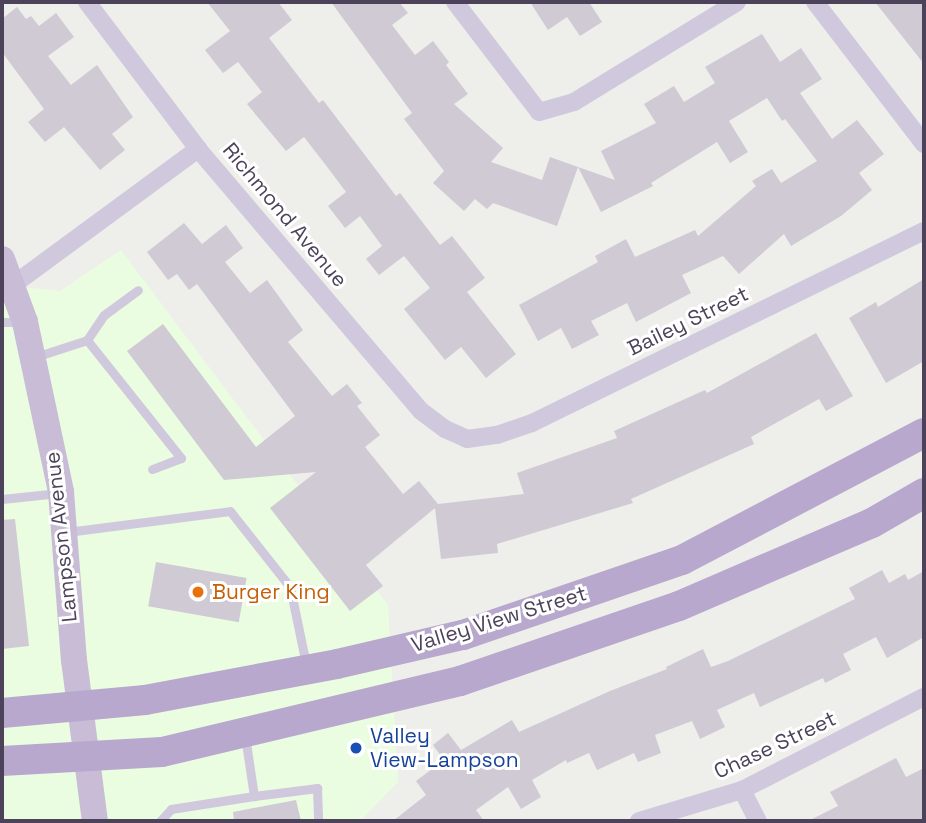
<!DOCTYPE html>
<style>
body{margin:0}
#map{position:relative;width:926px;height:823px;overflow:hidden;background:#eeeeeb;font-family:"Space Grotesk",sans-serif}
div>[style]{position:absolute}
.commercial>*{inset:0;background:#ebfde1}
.building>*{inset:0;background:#d0cad4;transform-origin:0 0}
.service>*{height:9px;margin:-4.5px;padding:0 4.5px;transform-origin:4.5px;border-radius:4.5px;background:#d0c8dd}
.minor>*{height:18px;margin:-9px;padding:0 9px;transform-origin:9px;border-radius:9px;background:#d0c8dd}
.secondary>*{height:26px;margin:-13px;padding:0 13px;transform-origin:13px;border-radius:13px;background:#c8bcd6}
.primary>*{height:30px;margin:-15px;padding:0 15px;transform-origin:15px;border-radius:15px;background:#b8a8cd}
.dots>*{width:19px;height:19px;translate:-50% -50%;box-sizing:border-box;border:4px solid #fff;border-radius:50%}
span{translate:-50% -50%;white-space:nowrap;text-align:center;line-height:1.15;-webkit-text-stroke:6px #fff;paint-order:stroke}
.street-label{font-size:21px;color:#4c435a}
.food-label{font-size:21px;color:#c56008}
.left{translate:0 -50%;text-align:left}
.transit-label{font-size:21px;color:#164399}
.frame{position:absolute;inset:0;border:4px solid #4c435a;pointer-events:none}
</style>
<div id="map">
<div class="commercial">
<i style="clip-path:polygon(121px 250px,388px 605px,398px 782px,360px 821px,2px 821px,2px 285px,60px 291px)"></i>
</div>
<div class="building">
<i style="clip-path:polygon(207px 2px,278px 2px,292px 20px,269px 38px,319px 103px,323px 100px,396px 196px,400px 193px,440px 245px,452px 236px,485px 278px,467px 292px,516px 354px,486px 378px,461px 347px,445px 360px,404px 309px,430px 288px,404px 256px,379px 275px,366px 259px,382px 246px,360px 216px,345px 228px,328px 206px,346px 192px,328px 168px,304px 137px,286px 151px,247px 104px,262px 92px,238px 62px,223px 73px,205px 50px,230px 31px)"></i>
<i style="clip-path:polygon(331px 2px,399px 2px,408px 13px,392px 25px,415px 55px,433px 41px,449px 62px,446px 65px,468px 94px,454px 104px,503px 148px,491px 162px,542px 180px,550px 157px,578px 167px,557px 226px,493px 203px,487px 209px,475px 199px,464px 211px,433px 183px,444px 171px,404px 119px,412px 113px)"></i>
<i style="clip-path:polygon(530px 2px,589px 2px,602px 22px,580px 36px,567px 17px,548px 30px)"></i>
<i style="clip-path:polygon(875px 2px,924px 2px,924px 64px)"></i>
<i style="clip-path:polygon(17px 7px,26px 19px,31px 16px,39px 26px,56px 13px,74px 37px,48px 56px,71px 85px,97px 65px,133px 117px,112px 134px,125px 150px,100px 170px,64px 127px,45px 142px,28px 122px,44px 109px,2px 52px,2px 19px)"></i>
<i style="clip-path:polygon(762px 34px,780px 62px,801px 48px,822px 79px,800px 93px,832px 139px,857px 120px,884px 154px,859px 173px,872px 190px,841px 216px,791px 246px,784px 234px,739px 274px,723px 256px,682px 275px,691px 293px,636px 322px,627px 303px,591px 321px,599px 335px,572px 349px,561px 328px,538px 341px,519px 305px,598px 262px,595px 256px,626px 239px,635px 257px,695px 230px,698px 236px,756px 186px,752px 181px,772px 169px,781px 183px,817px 161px,785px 119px,782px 121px,767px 98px,729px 121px,748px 152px,730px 163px,717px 142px,651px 183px,653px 186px,601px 212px,578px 167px,615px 180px,601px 151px,656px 123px,644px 104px,674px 86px,684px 102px,715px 83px,705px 67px)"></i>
<i style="clip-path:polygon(184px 223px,202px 244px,226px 225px,243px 248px,225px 262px,250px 293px,267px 280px,303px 330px,288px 342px,332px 396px,347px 384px,362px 403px,357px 406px,380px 435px,365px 447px,403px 494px,419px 481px,438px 504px,524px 494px,517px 473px,617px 438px,614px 431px,705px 390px,707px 393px,816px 333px,853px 396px,826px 411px,819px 399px,751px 437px,754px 444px,631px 499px,633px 503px,497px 544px,498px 553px,441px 559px,435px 508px,366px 565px,383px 586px,350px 611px,270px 508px,316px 472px,224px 480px,127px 351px,163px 324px,256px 447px,295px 416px,197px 284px,189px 290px,177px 274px,168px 280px,147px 252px)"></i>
<i style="clip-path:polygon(924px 279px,924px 361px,886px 383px,849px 318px,876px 302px,878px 307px)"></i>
<i style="clip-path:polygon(15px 519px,29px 646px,2px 649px,2px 520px)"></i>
<i style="left:156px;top:562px;width:92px;height:45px;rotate:10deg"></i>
<i style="clip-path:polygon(882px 570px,889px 583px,905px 574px,908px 580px,924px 571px,924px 637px,887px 658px,876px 637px,843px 654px,851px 670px,825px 683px,823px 678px,760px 707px,754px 693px,717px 710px,725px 727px,700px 739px,692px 721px,655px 735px,661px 753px,638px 762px,634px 753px,597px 770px,589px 753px,567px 763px,566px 760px,532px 780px,541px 797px,521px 809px,508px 787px,476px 810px,484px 821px,393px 821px,426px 795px,416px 781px,444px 760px,433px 745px,448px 733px,461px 750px,512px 720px,519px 732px,610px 691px,667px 669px,666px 667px,703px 649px,711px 667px,728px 661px,855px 599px,849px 588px)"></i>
<i style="clip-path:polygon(896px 758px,906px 777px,924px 768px,924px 821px,808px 821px,838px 806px,830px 792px)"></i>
<i style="clip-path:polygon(296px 800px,301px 821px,234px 821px,233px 812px)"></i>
</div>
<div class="service">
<i style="left:2px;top:322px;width:21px"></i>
<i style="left:87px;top:340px;width:151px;rotate:51.5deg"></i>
<i style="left:181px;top:458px;width:31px;rotate:159deg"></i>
<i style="left:35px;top:357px;width:55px;rotate:-18.1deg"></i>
<i style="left:87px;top:340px;width:30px;rotate:-56deg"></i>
<i style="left:104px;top:315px;width:42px;rotate:-36.3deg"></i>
<i style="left:2px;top:499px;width:57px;rotate:-6deg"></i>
<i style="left:67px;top:532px;width:164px;rotate:-7.3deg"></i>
<i style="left:230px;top:511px;width:97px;rotate:51.7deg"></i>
<i style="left:290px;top:587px;width:79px;rotate:78.3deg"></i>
<i style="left:245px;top:736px;width:61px;rotate:81.5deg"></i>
<i style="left:254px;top:796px;width:64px;rotate:-7.2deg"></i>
<i style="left:317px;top:788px;width:33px;rotate:88deg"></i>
<i style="left:160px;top:821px;width:16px;rotate:-47deg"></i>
<i style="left:171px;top:809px;width:84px;rotate:-8.9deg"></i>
</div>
<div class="minor">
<i style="left:87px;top:2px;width:184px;rotate:52.9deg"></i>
<i style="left:198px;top:149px;width:344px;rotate:49.6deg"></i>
<i style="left:421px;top:411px;width:30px;rotate:37deg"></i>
<i style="left:445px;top:429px;width:24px;rotate:24deg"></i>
<i style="left:467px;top:439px;width:30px;rotate:-8deg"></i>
<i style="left:497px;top:435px;width:37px;rotate:-19deg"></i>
<i style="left:532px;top:423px;width:436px;rotate:-26.1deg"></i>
<i style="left:455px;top:2px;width:138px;rotate:52.6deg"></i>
<i style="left:539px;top:112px;width:36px;rotate:-16deg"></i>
<i style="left:574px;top:102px;width:191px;rotate:-31.5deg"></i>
<i style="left:815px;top:2px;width:179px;rotate:52.5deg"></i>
<i style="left:13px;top:285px;width:230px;rotate:-36.3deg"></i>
<i style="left:742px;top:790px;width:35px;rotate:63deg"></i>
<i style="left:639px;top:821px;width:108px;rotate:-16.8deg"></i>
<i style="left:742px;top:790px;width:204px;rotate:-27.1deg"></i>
</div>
<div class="secondary">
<i style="left:2px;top:259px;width:67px;rotate:69.9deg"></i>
<i style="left:25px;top:322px;width:174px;rotate:78deg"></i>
<i style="left:61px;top:492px;width:169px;rotate:85.6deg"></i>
<i style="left:74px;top:660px;width:162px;rotate:82.6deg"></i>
</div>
<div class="primary">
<i style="left:2px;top:713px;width:144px;rotate:-5.2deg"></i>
<i style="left:145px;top:700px;width:195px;rotate:-10.6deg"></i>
<i style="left:337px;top:664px;width:129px;rotate:-13deg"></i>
<i style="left:463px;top:635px;width:231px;rotate:-18.9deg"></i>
<i style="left:682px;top:560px;width:273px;rotate:-27.7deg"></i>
<i style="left:2px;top:761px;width:160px;rotate:-3.2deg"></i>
<i style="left:162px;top:752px;width:306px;rotate:-13.4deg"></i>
<i style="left:460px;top:681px;width:231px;rotate:-18.9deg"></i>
<i style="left:679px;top:606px;width:210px;rotate:-23.3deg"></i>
<i style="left:872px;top:523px;width:60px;rotate:-30deg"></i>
</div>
<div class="dots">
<i style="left:198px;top:592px;background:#e8710a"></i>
<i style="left:356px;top:748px;background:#1a4fb4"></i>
</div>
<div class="street-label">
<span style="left:285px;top:215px;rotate:50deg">Richmond Avenue</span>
<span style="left:688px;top:321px;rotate:-26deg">Bailey Street</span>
<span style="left:61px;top:537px;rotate:-96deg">Lampson Avenue</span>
<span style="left:499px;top:619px;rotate:-17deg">Valley View Street</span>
<span style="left:775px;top:745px;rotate:-25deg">Chase Street</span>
</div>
<div class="food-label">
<span class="left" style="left:212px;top:592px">Burger King</span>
</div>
<div class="transit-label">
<span class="left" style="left:370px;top:748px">Valley<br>View-Lampson</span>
</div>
<div class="frame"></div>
</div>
